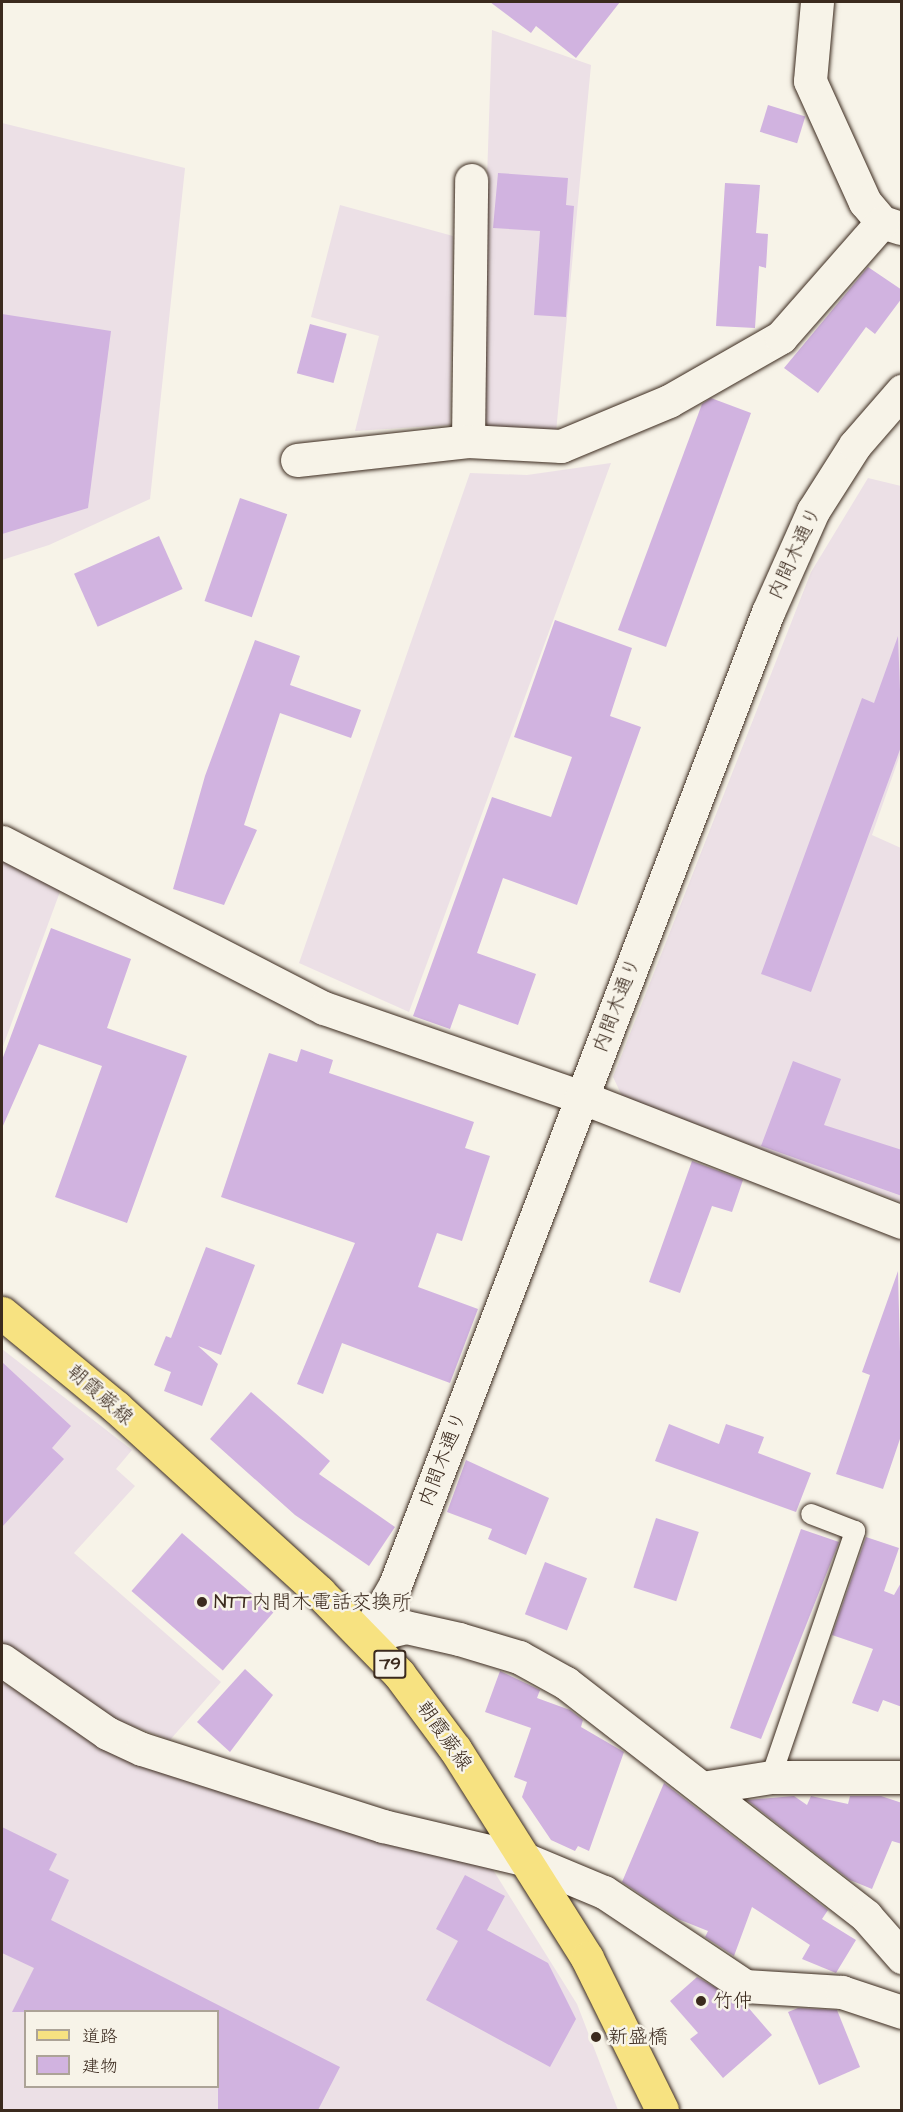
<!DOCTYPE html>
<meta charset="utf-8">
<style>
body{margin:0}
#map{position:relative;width:903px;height:2112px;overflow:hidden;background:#f7f3e8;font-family:"Architects Daughter","Klee One",sans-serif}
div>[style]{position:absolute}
.built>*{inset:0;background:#ece0e6}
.building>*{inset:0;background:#d1b3e0;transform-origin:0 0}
.roads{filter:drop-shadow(0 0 2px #3b2a1e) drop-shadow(0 0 2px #3b2a1e)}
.service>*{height:20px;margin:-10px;padding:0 10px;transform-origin:10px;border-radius:10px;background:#f7f3e8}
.minor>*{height:33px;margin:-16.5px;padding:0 16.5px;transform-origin:16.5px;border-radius:16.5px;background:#f7f3e8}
.tertiary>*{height:33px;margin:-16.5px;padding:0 16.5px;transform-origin:16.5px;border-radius:16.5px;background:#f7f3e8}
.primary>*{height:33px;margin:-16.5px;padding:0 16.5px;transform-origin:16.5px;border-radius:16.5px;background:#f7e281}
.dots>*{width:16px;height:16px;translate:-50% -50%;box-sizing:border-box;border:3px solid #f7f3e8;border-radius:50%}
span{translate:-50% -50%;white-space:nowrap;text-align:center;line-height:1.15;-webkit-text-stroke:5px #f7f3e8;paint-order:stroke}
.shield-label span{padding:2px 4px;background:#f7f3e8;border:2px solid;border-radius:4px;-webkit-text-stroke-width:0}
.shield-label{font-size:18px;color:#3b2a1e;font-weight:700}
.street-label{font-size:20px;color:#3b2a1e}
.poi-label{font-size:20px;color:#3b2a1e}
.left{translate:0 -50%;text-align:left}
.frame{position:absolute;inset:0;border:3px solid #3b2a1e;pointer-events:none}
.legend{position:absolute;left:24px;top:2010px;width:195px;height:78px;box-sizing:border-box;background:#f7f3e8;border:2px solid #aca397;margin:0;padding:8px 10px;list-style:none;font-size:18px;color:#3b2a1e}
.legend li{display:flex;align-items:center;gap:12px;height:30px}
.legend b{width:30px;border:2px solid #aca397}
</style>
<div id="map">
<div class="built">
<i style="clip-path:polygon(492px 30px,591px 65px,556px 432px,493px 432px,479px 418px)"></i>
<i style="clip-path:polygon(2px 123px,185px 168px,150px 499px,49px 545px,2px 560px)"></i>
<i style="clip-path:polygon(340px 205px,453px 236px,450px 425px,355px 431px,379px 336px,311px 317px)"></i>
<i style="clip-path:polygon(611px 463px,409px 1012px,299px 963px,470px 473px,527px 475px)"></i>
<i style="clip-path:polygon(868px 478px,901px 486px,901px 752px,872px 835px,901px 848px,901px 1202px,622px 1096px,613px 1077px,811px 572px)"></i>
<i style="clip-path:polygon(2px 856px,61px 889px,2px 1049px)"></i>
<i style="clip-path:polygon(2px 1349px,132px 1450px,116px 1469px,135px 1486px,74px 1553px,221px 1682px,170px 1740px,117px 1720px,2px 1642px)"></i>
<i style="clip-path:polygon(evenodd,2px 1682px,119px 1757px,490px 1865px,577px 2004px,618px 2110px,2px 2110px,2px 1682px,26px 2012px,218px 2012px,218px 2086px,26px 2086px,26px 2012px)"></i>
</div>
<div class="building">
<i style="clip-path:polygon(490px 2px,620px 2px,576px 58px,536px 26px,531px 33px)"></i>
<i style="left:768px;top:105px;width:39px;height:28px;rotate:17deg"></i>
<i style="clip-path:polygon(498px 173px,568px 178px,566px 205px,574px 206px,566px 317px,534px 315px,540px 231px,493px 228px)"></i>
<i style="clip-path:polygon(725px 183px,760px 185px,756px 233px,768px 234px,766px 268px,759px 266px,755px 328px,716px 326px)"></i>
<i style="clip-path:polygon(868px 267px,902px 290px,902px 298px,875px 334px,866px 327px,818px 393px,784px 368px)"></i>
<i style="clip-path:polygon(2px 314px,111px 331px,88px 508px,2px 534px)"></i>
<i style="left:310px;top:324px;width:38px;height:51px;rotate:15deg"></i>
<i style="clip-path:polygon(711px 398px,751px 413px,666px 647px,618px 630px,702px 404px)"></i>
<i style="left:240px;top:498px;width:50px;height:109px;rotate:19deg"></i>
<i style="left:159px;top:536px;width:58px;height:93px;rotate:66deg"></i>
<i style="clip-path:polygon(555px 620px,632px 648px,610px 716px,641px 727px,577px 905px,503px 878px,477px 953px,536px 974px,518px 1025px,459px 1004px,450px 1029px,413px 1016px,492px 797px,551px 817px,572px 757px,514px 737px)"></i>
<i style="clip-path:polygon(898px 636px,902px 744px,811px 992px,761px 974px,862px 698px,874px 703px)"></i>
<i style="clip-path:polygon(255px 640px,300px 656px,290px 685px,361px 710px,351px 738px,280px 713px,244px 825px,257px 830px,224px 905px,173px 889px,205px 776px)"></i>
<i style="clip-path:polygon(51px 928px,131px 959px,107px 1028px,187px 1056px,127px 1223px,55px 1197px,102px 1066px,39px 1044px,2px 1128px,2px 1060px)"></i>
<i style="clip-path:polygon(301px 1049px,333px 1060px,329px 1073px,474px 1122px,465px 1148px,490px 1156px,462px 1241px,437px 1233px,418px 1287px,478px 1309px,450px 1383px,342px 1343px,323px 1394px,297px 1384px,355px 1243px,221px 1197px,269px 1053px,297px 1062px)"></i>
<i style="clip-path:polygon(793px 1061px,841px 1079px,824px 1125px,902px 1150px,902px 1196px,761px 1146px)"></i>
<i style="clip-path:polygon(692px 1161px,743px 1180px,732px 1212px,712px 1206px,680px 1293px,649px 1282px)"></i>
<i style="clip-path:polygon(206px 1247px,255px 1265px,221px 1355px,198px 1346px,218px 1364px,202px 1406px,164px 1391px,171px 1372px,154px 1365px,166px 1336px,171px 1338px)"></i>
<i style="clip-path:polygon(898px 1271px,902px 1433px,883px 1489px,836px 1474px,870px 1375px,862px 1372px)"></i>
<i style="clip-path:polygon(2px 1362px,71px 1426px,52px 1448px,64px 1459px,2px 1527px)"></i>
<i style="clip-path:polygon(251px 1392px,330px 1461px,319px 1474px,395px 1527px,369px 1566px,295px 1515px,210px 1439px)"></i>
<i style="clip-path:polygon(669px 1424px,719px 1444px,726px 1424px,764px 1437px,758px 1453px,811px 1473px,796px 1512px,655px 1461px)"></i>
<i style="clip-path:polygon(466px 1460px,549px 1498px,526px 1555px,488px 1539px,492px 1529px,447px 1512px)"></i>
<i style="left:656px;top:1518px;width:45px;height:73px;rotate:18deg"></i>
<i style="clip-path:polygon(801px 1529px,839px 1542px,761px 1739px,730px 1728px)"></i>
<i style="left:182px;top:1533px;width:121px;height:77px;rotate:41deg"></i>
<i style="clip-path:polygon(866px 1537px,899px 1548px,884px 1591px,894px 1595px,902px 1581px,902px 1707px,883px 1700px,878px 1712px,852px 1703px,873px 1649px,832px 1635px)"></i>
<i style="left:545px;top:1562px;width:45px;height:56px;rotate:21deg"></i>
<i style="clip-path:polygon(245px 1669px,273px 1695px,230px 1752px,197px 1722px)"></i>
<i style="clip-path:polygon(500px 1671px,540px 1690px,537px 1698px,570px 1710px,583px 1720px,581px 1727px,624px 1752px,589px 1851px,578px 1846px,575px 1851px,551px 1840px,522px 1797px,527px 1782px,514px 1777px,531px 1728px,485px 1712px)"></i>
<i style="clip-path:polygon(664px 1783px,828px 1910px,822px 1919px,856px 1940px,836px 1973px,802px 1959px,810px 1945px,752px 1907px,734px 1956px,705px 1937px,708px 1931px,678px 1919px,622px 1882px)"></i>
<i style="clip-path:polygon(794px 1796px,807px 1805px,811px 1796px,848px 1804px,850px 1796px,881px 1796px,902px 1803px,902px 1844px,892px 1841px,872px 1889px,850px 1880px,747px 1800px)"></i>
<i style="clip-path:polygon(2px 1827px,57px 1854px,49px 1870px,69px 1880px,51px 1920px,340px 2067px,318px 2110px,218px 2110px,218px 2012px,12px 2012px,34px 1968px,2px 1953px)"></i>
<i style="clip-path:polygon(465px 1875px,505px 1896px,487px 1930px,548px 1963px,576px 2019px,550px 2067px,426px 2000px,458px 1941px,436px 1929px)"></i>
<i style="clip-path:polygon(697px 1977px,746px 2005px,772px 2035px,723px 2078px,690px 2039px,698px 2033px,670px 2001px)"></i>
<i style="clip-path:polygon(798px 2008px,837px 2010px,860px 2067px,819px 2085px,788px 2012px)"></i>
</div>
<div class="roads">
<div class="service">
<i style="left:771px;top:1777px;width:260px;rotate:-71.1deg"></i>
<i style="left:855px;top:1531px;width:47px;rotate:-158.9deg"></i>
</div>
<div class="minor">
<i style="left:817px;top:2px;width:79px;rotate:95.1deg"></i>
<i style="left:810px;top:81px;width:133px;rotate:65.6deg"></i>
<i style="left:865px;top:202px;width:26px;rotate:50deg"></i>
<i style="left:882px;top:222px;width:20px;rotate:18deg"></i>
<i style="left:468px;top:441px;width:261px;rotate:-89.3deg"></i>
<i style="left:297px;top:460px;width:172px;rotate:-6.3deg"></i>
<i style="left:468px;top:441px;width:93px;rotate:3.1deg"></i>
<i style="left:561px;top:446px;width:117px;rotate:-22.6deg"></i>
<i style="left:669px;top:401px;width:129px;rotate:-29.7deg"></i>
<i style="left:781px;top:337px;width:153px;rotate:-48.7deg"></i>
<i style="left:2px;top:842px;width:362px;rotate:27.3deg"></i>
<i style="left:324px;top:1008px;width:272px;rotate:19.1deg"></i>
<i style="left:581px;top:1097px;width:344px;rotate:21.3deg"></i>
<i style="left:365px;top:1637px;width:42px;rotate:-13.7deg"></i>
<i style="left:406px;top:1627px;width:54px;rotate:12.8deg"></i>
<i style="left:459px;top:1639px;width:63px;rotate:16.7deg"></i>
<i style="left:519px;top:1657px;width:54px;rotate:29deg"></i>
<i style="left:566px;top:1683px;width:380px;rotate:37.8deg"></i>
<i style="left:866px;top:1916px;width:55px;rotate:48.7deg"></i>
<i style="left:2px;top:1660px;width:128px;rotate:34.8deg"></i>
<i style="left:107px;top:1733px;width:38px;rotate:25deg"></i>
<i style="left:142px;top:1749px;width:253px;rotate:17.7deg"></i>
<i style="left:383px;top:1826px;width:148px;rotate:13.3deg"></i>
<i style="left:527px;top:1860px;width:83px;rotate:22.6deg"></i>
<i style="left:604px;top:1892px;width:169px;rotate:33.7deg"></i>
<i style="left:745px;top:1986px;width:97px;rotate:3.5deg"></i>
<i style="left:842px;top:1992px;width:63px;rotate:18.4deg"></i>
<i style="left:702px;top:1788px;width:70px;rotate:-9.1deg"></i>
<i style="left:771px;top:1777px;width:131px"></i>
</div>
<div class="tertiary">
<i style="left:365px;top:1637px;width:60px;rotate:-60deg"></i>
<i style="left:395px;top:1585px;width:1042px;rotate:-69.03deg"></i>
<i style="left:768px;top:612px;width:111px;rotate:-66deg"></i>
<i style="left:813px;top:511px;width:78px;rotate:-57.5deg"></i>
<i style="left:855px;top:445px;width:72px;rotate:-49deg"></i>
</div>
<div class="primary">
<i style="left:2px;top:1313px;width:148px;rotate:39.5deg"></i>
<i style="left:116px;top:1407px;width:275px;rotate:42.3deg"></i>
<i style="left:319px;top:1592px;width:115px;rotate:45.7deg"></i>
<i style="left:399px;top:1674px;width:94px;rotate:53.3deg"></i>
<i style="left:455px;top:1749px;width:247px;rotate:57.7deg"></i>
<i style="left:587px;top:1958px;width:169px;rotate:63.7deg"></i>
</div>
</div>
<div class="dots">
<i style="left:202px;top:1602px;background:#3b2a1e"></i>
<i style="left:701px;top:2001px;background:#3b2a1e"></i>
<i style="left:596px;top:2037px;background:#3b2a1e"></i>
</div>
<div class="shield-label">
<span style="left:390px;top:1664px">79</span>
</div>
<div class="street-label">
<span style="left:795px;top:553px;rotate:-65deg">内間木通り</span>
<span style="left:617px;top:1005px;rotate:-69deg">内間木通り</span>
<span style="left:100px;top:1395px;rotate:41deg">朝霞蕨線</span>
<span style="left:443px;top:1459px;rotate:-69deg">内間木通り</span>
<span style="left:444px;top:1736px;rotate:55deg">朝霞蕨線</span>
</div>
<div class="poi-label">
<span class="left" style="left:214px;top:1602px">NTT内間木電話交換所</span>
<span class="left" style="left:713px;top:2001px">竹仲</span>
<span class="left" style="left:608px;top:2037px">新盛橋</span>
</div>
<div class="frame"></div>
<ul class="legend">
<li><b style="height:8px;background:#f7e281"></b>道路</li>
<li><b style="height:16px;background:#d1b3e0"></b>建物</li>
</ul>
</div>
